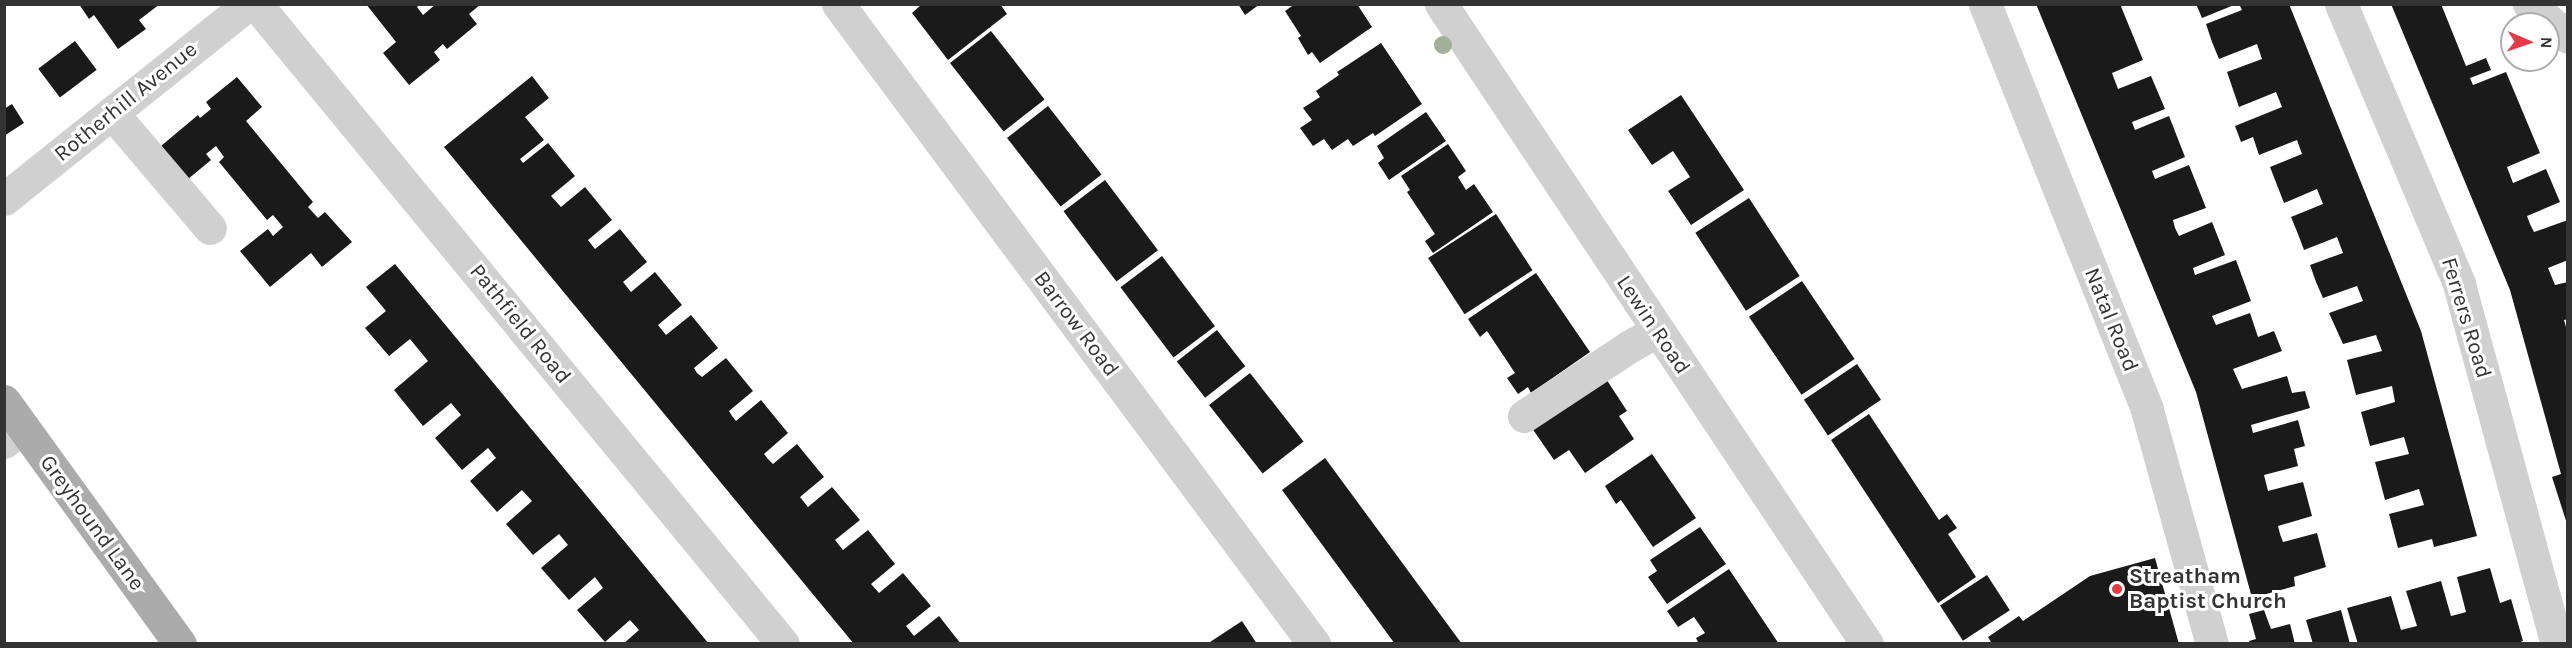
<!DOCTYPE html>
<style>
body{margin:0}
#map{position:relative;width:2572px;height:648px;overflow:hidden;background:#fff;font-family:Karla,sans-serif}
div>[style]{position:absolute}
.building>*{inset:0;background:#1a1a1a;transform-origin:0 0}
.minor>*{height:33px;margin:-16.5px;padding:0 16.5px;transform-origin:16.5px;border-radius:16.5px;background:#d0d0d0}
.major>*{height:33px;margin:-16.5px;padding:0 16.5px;transform-origin:16.5px;border-radius:16.5px;background:#ababab}
.trees>*{width:18px;height:18px;margin:-9px;border-radius:50%;background:#a2b095}
.dots>*{width:16px;height:16px;translate:-50% -50%;box-sizing:border-box;border:3px solid #fff;border-radius:50%}
span{translate:-50% -50%;white-space:nowrap;text-align:center;line-height:1.15;-webkit-text-stroke:6px #fff;paint-order:stroke}
.street-label{font-size:22px;color:#333}
.poi-label{font-size:22px;color:#333;font-weight:700}
.left{translate:0 -50%;text-align:left}
.frame{position:absolute;inset:0;border:6px solid #333;pointer-events:none}
.north{position:absolute;left:2500px;top:12px;width:60px;height:60px;box-sizing:border-box;background:#fff;border:2px solid #adadad;border-radius:50%;rotate:92deg;font-size:16px;font-weight:700;line-height:24px;text-align:center;color:#333}
.north::after{content:'';display:block;margin:auto;width:21px;height:27px;background:#e63946;clip-path:polygon(50% 0,100% 100%,50% 72%,0 100%)}
</style>
<div id="map">
<div class="building">
<i style="clip-path:polygon(79px 4px,160px 4px,139px 20px,146px 29px,118px 49px,94px 15px,89px 19px)"></i>
<i style="clip-path:polygon(366px 4px,420px 4px,417px 7px,423px 15px,436px 4px,481px 4px,469px 14px,477px 24px,447px 49px,443px 44px,434px 52px,440px 60px,409px 85px,383px 53px,396px 42px)"></i>
<i style="clip-path:polygon(922px 4px,1000px 4px,1007px 14px,948px 60px,912px 13px)"></i>
<i style="clip-path:polygon(1238px 4px,1260px 4px,1245px 15px)"></i>
<i style="clip-path:polygon(1295px 4px,1357px 4px,1372px 27px,1320px 63px,1312px 52px,1308px 55px,1298px 38px,1301px 36px,1285px 11px)"></i>
<i style="clip-path:polygon(2036px 4px,2120px 4px,2143px 60px,2112px 73px,2118px 89px,2151px 76px,2165px 109px,2132px 122px,2135px 130px,2169px 116px,2185px 157px,2152px 171px,2155px 179px,2189px 165px,2206px 208px,2173px 220px,2175px 228px,2179px 236px,2212px 222px,2225px 255px,2193px 268px,2195px 275px,2236px 260px,2251px 301px,2212px 316px,2216px 325px,2250px 313px,2258px 337px,2274px 331px,2282px 351px,2233px 369px,2242px 389px,2287px 376px,2292px 393px,2305px 391px,2310px 408px,2251px 425px,2253px 433px,2298px 420px,2305px 446px,2294px 449px,2298px 466px,2264px 475px,2268px 491px,2303px 482px,2312px 516px,2278px 526px,2280px 534px,2283px 542px,2317px 533px,2326px 567px,2294px 577px,2295px 586px,2252px 598px,2196px 392px)"></i>
<i style="clip-path:polygon(2196px 4px,2234px 4px,2234px 5px,2202px 18px)"></i>
<i style="clip-path:polygon(2239px 4px,2289px 4px,2421px 331px,2477px 536px,2434px 547px,2432px 539px,2398px 548px,2389px 514px,2424px 505px,2419px 489px,2385px 500px,2375px 462px,2409px 454px,2404px 437px,2370px 446px,2361px 412px,2395px 402px,2392px 386px,2356px 395px,2347px 360px,2382px 351px,2376px 335px,2343px 344px,2329px 313px,2363px 301px,2357px 286px,2323px 298px,2316px 282px,2310px 265px,2343px 253px,2337px 237px,2304px 250px,2298px 234px,2291px 217px,2323px 204px,2317px 189px,2284px 203px,2270px 167px,2302px 154px,2297px 140px,2259px 155px,2253px 137px,2241px 142px,2235px 126px,2282px 107px,2276px 92px,2239px 107px,2227px 72px,2262px 59px,2257px 44px,2219px 59px,2212px 42px,2206px 24px,2242px 10px)"></i>
<i style="clip-path:polygon(2391px 4px,2441px 4px,2466px 66px,2486px 58px,2491px 70px,2470px 78px,2473px 85px,2506px 72px,2540px 153px,2507px 167px,2513px 183px,2546px 169px,2560px 202px,2527px 216px,2530px 224px,2534px 232px,2568px 220px,2568px 260px,2548px 268px,2555px 285px,2568px 282px,2568px 319px,2564px 320px,2568px 334px,2568px 527px,2552px 477px,2561px 474px,2510px 290px)"></i>
<i style="left:991px;top:31px;width:87px;height:52px;rotate:52deg"></i>
<i style="left:75px;top:41px;width:36px;height:46px;rotate:53deg"></i>
<i style="clip-path:polygon(1381px 43px,1422px 104px,1375px 136px,1373px 133px,1353px 146px,1348px 139px,1332px 150px,1324px 139px,1313px 146px,1300px 128px,1312px 120px,1303px 108px,1320px 97px,1316px 91px,1339px 75px,1337px 72px)"></i>
<i style="clip-path:polygon(532px 76px,549px 98px,525px 117px,544px 140px,520px 159px,523px 163px,548px 143px,575px 176px,551px 196px,561px 207px,585px 187px,612px 220px,588px 240px,595px 249px,620px 229px,647px 262px,623px 282px,631px 292px,655px 272px,682px 305px,658px 325px,666px 335px,691px 315px,718px 348px,694px 368px,697px 373px,702px 377px,726px 358px,753px 391px,729px 411px,732px 416px,736px 421px,761px 400px,788px 433px,764px 454px,768px 459px,773px 464px,797px 444px,824px 477px,800px 497px,808px 507px,832px 487px,860px 520px,835px 540px,843px 550px,868px 530px,895px 564px,871px 584px,879px 593px,903px 573px,931px 606px,906px 626px,914px 636px,939px 616px,961px 644px,854px 644px,444px 147px)"></i>
<i style="clip-path:polygon(237px 77px,262px 107px,246px 121px,313px 202px,308px 207px,318px 218px,325px 212px,352px 242px,322px 267px,311px 253px,270px 287px,240px 251px,268px 229px,273px 236px,283px 227px,273px 215px,267px 220px,219px 162px,224px 157px,216px 146px,206px 154px,211px 160px,182px 184px,155px 151px,198px 115px,200px 118px,211px 109px,206px 102px)"></i>
<i style="clip-path:polygon(1681px 95px,1744px 190px,1691px 225px,1668px 191px,1690px 177px,1673px 151px,1652px 165px,1628px 130px)"></i>
<i style="clip-path:polygon(12px 104px,24px 123px,4px 136px,4px 109px)"></i>
<i style="left:1048px;top:106px;width:87px;height:52px;rotate:52deg"></i>
<i style="clip-path:polygon(1426px 112px,1446px 141px,1389px 180px,1378px 163px,1384px 158px,1377px 146px)"></i>
<i style="clip-path:polygon(1448px 144px,1466px 171px,1458px 177px,1466px 190px,1474px 184px,1493px 212px,1433px 253px,1425px 241px,1435px 234px,1407px 192px,1410px 190px,1401px 176px)"></i>
<i style="left:1105px;top:180px;width:88px;height:52px;rotate:53deg"></i>
<i style="left:1749px;top:198px;width:93px;height:64px;rotate:57deg"></i>
<i style="left:1496px;top:214px;width:67px;height:81px;rotate:57deg"></i>
<i style="left:1162px;top:256px;width:88px;height:52px;rotate:53deg"></i>
<i style="clip-path:polygon(395px 264px,634px 553px,709px 644px,623px 644px,639px 630px,630px 620px,605px 642px,577px 610px,603px 588px,595px 577px,569px 600px,541px 568px,568px 545px,559px 534px,533px 555px,506px 524px,532px 501px,522px 490px,497px 512px,470px 481px,496px 458px,488px 448px,462px 470px,435px 438px,461px 415px,451px 403px,423px 426px,394px 390px,428px 361px,410px 339px,389px 356px,365px 328px,386px 311px,366px 287px)"></i>
<i style="clip-path:polygon(1536px 273px,1590px 352px,1531px 393px,1528px 387px,1518px 394px,1507px 378px,1515px 373px,1487px 331px,1480px 337px,1468px 319px)"></i>
<i style="left:1802px;top:281px;width:94px;height:64px;rotate:56deg"></i>
<i style="left:1217px;top:330px;width:46px;height:51px;rotate:52deg"></i>
<i style="left:1857px;top:364px;width:43px;height:64px;rotate:56deg"></i>
<i style="clip-path:polygon(1599px 368px,1627px 411px,1619px 416px,1634px 439px,1585px 473px,1569px 450px,1554px 460px,1525px 418px)"></i>
<i style="left:1250px;top:373px;width:87px;height:52px;rotate:52deg"></i>
<i style="clip-path:polygon(1869px 414px,1939px 520px,1947px 514px,1957px 528px,1948px 534px,1976px 577px,1938px 603px,1831px 440px)"></i>
<i style="clip-path:polygon(1652px 454px,1696px 518px,1653px 547px,1621px 500px,1616px 504px,1605px 486px)"></i>
<i style="clip-path:polygon(1325px 458px,1462px 644px,1395px 644px,1282px 490px)"></i>
<i style="clip-path:polygon(1700px 527px,1726px 564px,1667px 604px,1648px 577px,1657px 571px,1650px 560px)"></i>
<i style="clip-path:polygon(2155px 558px,2179px 644px,1989px 644px,1991px 642px,1988px 637px,2019px 616px,2023px 621px,2090px 576px)"></i>
<i style="clip-path:polygon(2490px 568px,2500px 603px,2511px 599px,2523px 641px,2515px 644px,2358px 644px,2347px 608px,2391px 596px,2401px 630px,2417px 626px,2406px 591px,2441px 581px,2451px 616px,2459px 614px,2466px 612px,2457px 577px)"></i>
<i style="clip-path:polygon(1729px 569px,1779px 644px,1699px 644px,1696px 638px,1705px 633px,1694px 617px,1678px 627px,1667px 611px)"></i>
<i style="left:1987px;top:575px;width:42px;height:56px;rotate:57deg"></i>
<i style="clip-path:polygon(2264px 610px,2271px 629px,2290px 624px,2295px 644px,2250px 644px,2249px 641px,2256px 639px,2249px 614px)"></i>
<i style="clip-path:polygon(2341px 610px,2350px 644px,2313px 644px,2306px 620px)"></i>
<i style="clip-path:polygon(1242px 621px,1257px 644px,1207px 644px)"></i>
</div>
<div class="minor">
<i style="left:256px;top:4px;width:829px;rotate:50.53deg"></i>
<i style="left:838px;top:4px;width:798px;rotate:53.36deg"></i>
<i style="left:1441px;top:4px;width:769px;rotate:56.35deg"></i>
<i style="left:1985px;top:4px;width:437px;rotate:68.2deg"></i>
<i style="left:2147px;top:410px;width:243px;rotate:74.5deg"></i>
<i style="left:2341px;top:4px;width:304px;rotate:67.1deg"></i>
<i style="left:2459px;top:284px;width:373px;rotate:74.8deg"></i>
<i style="left:2529px;top:4px;width:51px;rotate:40.2deg"></i>
<i style="left:112px;top:113px;width:151px;rotate:49.6deg"></i>
<i style="left:4px;top:199px;width:312px;rotate:-38.6deg"></i>
<i style="left:1524px;top:416px;width:127px;rotate:-33.4deg"></i>
<i style="left:1630px;top:346px;width:31px;rotate:-29deg"></i>
<i style="left:4px;top:442px;width:24px;rotate:-36deg"></i>
</div>
<div class="major">
<i style="left:4px;top:401px;width:300px;rotate:54.1deg"></i>
</div>
<div class="trees">
<i style="left:1443px;top:45px"></i>
</div>
<div class="dots">
<i style="left:2117px;top:589px;background:#e63946"></i>
</div>
<div class="street-label">
<span style="left:126px;top:102px;rotate:-39deg">Rotherhill Avenue</span>
<span style="left:2466px;top:318px;rotate:73deg">Ferrers Road</span>
<span style="left:2111px;top:320px;rotate:68deg">Natal Road</span>
<span style="left:520px;top:324px;rotate:51deg">Pathfield Road</span>
<span style="left:1076px;top:324px;rotate:53deg">Barrow Road</span>
<span style="left:1653px;top:325px;rotate:56deg">Lewin Road</span>
<span style="left:92px;top:523px;rotate:54deg">Greyhound Lane</span>
</div>
<div class="poi-label">
<span class="left" style="left:2129px;top:589px">Streatham<br>Baptist Church</span>
</div>
<div class="frame"></div>
<div class="north">N</div>
</div>
